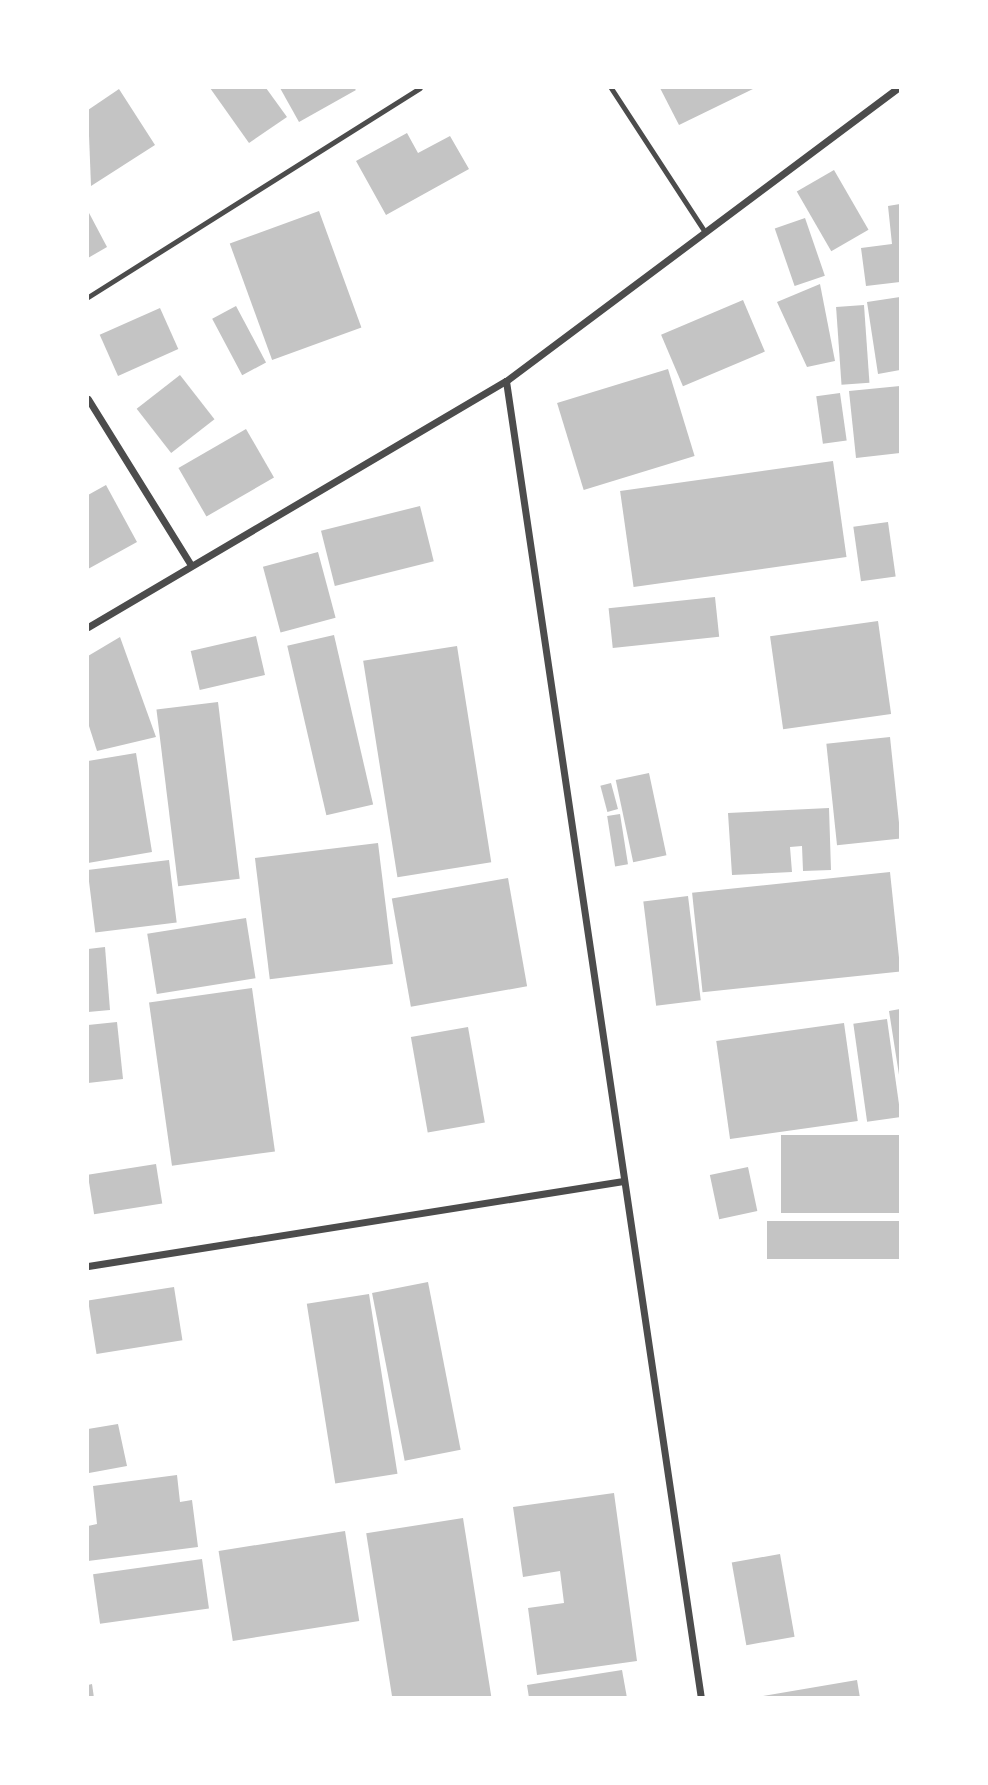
<!DOCTYPE html>
<style>
body{margin:0}
#map{position:relative;width:988px;height:1785px;overflow:hidden;background:#fff;font-family:Rubik,sans-serif}
div>[style]{position:absolute}
.building>*{inset:0;background:#c4c4c4;transform-origin:0 0}
.service>*{height:5px;margin:-2.5px;padding:0 2.5px;transform-origin:2.5px;border-radius:2.5px;background:#4c4c4c}
.minor>*{height:7px;margin:-3.5px;padding:0 3.5px;transform-origin:3.5px;border-radius:3.5px;background:#4c4c4c}
span{translate:-50% -50%;white-space:nowrap;text-align:center;line-height:1.15;-webkit-text-stroke:5px #fff;paint-order:stroke}
.frame{position:absolute;inset:0;border:89px solid #fff;pointer-events:none}
</style>
<div id="map">
<div class="building">
<i style="clip-path:polygon(210px 88px,266px 88px,287px 117px,249px 143px)"></i>
<i style="clip-path:polygon(280px 88px,354px 88px,356px 90px,299px 122px)"></i>
<i style="clip-path:polygon(660px 88px,755px 88px,679px 125px)"></i>
<i style="clip-path:polygon(119px 89px,155px 145px,91px 186px,88px 110px)"></i>
<i style="clip-path:polygon(407px 133px,418px 153px,450px 136px,469px 169px,386px 215px,356px 161px)"></i>
<i style="left:834px;top:170px;width:69px;height:43px;rotate:60deg"></i>
<i style="clip-path:polygon(900px 204px,900px 282px,866px 286px,861px 248px,892px 244px,888px 206px)"></i>
<i style="clip-path:polygon(88px 211px,107px 247px,88px 258px)"></i>
<i style="left:319px;top:211px;width:124px;height:95px;rotate:70deg"></i>
<i style="left:805px;top:218px;width:61px;height:32px;rotate:71deg"></i>
<i style="clip-path:polygon(820px 284px,835px 361px,807px 367px,777px 302px)"></i>
<i style="clip-path:polygon(900px 297px,900px 370px,878px 374px,867px 302px)"></i>
<i style="left:743px;top:300px;width:56px;height:89px;rotate:67deg"></i>
<i style="left:864px;top:305px;width:78px;height:28px;rotate:86deg"></i>
<i style="left:236px;top:306px;width:64px;height:27px;rotate:62deg"></i>
<i style="left:160px;top:308px;width:45px;height:66px;rotate:66deg"></i>
<i style="left:668px;top:369px;width:91px;height:116px;rotate:73deg"></i>
<i style="left:180px;top:375px;width:56px;height:55px;rotate:52deg"></i>
<i style="clip-path:polygon(900px 386px,900px 453px,856px 458px,849px 391px)"></i>
<i style="left:840px;top:393px;width:48px;height:24px;rotate:82deg"></i>
<i style="left:246px;top:429px;width:56px;height:78px;rotate:60deg"></i>
<i style="left:833px;top:461px;width:97px;height:215px;rotate:82deg"></i>
<i style="clip-path:polygon(106px 485px,137px 542px,88px 569px,88px 495px)"></i>
<i style="left:420px;top:506px;width:57px;height:102px;rotate:76deg"></i>
<i style="left:888px;top:522px;width:55px;height:35px;rotate:82deg"></i>
<i style="left:318px;top:552px;width:68px;height:57px;rotate:75deg"></i>
<i style="left:715px;top:597px;width:40px;height:107px;rotate:84deg"></i>
<i style="left:878px;top:621px;width:94px;height:109px;rotate:82deg"></i>
<i style="left:334px;top:635px;width:174px;height:48px;rotate:77deg"></i>
<i style="left:256px;top:636px;width:40px;height:67px;rotate:77deg"></i>
<i style="clip-path:polygon(120px 637px,156px 737px,97px 751px,88px 723px,88px 656px)"></i>
<i style="left:457px;top:646px;width:219px;height:95px;rotate:81deg"></i>
<i style="left:218px;top:702px;width:178px;height:62px;rotate:83deg"></i>
<i style="left:890px;top:737px;width:102px;height:64px;rotate:84deg"></i>
<i style="clip-path:polygon(136px 753px,152px 852px,88px 863px,88px 761px)"></i>
<i style="left:649px;top:773px;width:84px;height:34px;rotate:78deg"></i>
<i style="left:611px;top:783px;width:27px;height:11px;rotate:75deg"></i>
<i style="clip-path:polygon(829px 808px,831px 870px,803px 871px,802px 846px,790px 847px,792px 872px,732px 875px,728px 813px)"></i>
<i style="left:620px;top:814px;width:51px;height:13px;rotate:81deg"></i>
<i style="left:378px;top:843px;width:122px;height:124px;rotate:83deg"></i>
<i style="left:169px;top:860px;width:63px;height:82px;rotate:83deg"></i>
<i style="left:890px;top:872px;width:100px;height:199px;rotate:84deg"></i>
<i style="left:508px;top:878px;width:110px;height:118px;rotate:80deg"></i>
<i style="left:688px;top:896px;width:105px;height:45px;rotate:83deg"></i>
<i style="left:246px;top:918px;width:61px;height:100px;rotate:81deg"></i>
<i style="clip-path:polygon(105px 947px,110px 1010px,88px 1012px,88px 949px)"></i>
<i style="left:252px;top:988px;width:165px;height:104px;rotate:82deg"></i>
<i style="clip-path:polygon(900px 1009px,900px 1075px,899px 1075px,889px 1011px)"></i>
<i style="left:887px;top:1019px;width:99px;height:34px;rotate:82deg"></i>
<i style="clip-path:polygon(117px 1022px,123px 1079px,88px 1083px,88px 1025px)"></i>
<i style="left:844px;top:1023px;width:99px;height:129px;rotate:82deg"></i>
<i style="left:468px;top:1027px;width:97px;height:58px;rotate:80deg"></i>
<i style="left:900px;top:1135px;width:78px;height:119px;rotate:90deg"></i>
<i style="left:156px;top:1164px;width:40px;height:69px;rotate:81deg"></i>
<i style="left:748px;top:1167px;width:45px;height:39px;rotate:78deg"></i>
<i style="left:900px;top:1221px;width:38px;height:133px;rotate:90deg"></i>
<i style="left:428px;top:1282px;width:171px;height:57px;rotate:79deg"></i>
<i style="left:174px;top:1287px;width:54px;height:87px;rotate:81deg"></i>
<i style="left:369px;top:1294px;width:182px;height:63px;rotate:81deg"></i>
<i style="clip-path:polygon(118px 1424px,127px 1466px,89px 1473px,88px 1429px)"></i>
<i style="clip-path:polygon(177px 1475px,180px 1502px,192px 1500px,198px 1547px,88px 1561px,88px 1526px,97px 1524px,93px 1486px)"></i>
<i style="clip-path:polygon(614px 1493px,637px 1661px,537px 1675px,528px 1608px,564px 1603px,560px 1571px,523px 1577px,513px 1507px)"></i>
<i style="left:463px;top:1518px;width:182px;height:98px;rotate:81deg"></i>
<i style="left:345px;top:1531px;width:91px;height:128px;rotate:81deg"></i>
<i style="left:780px;top:1554px;width:84px;height:49px;rotate:80deg"></i>
<i style="left:202px;top:1559px;width:50px;height:110px;rotate:82deg"></i>
<i style="clip-path:polygon(622px 1670px,627px 1698px,529px 1698px,527px 1685px)"></i>
<i style="clip-path:polygon(857px 1680px,860px 1698px,764px 1698px,763px 1696px)"></i>
<i style="clip-path:polygon(92px 1684px,94px 1698px,88px 1698px,88px 1685px)"></i>
</div>
<div class="service">
<i style="left:611px;top:88px;width:168px;rotate:56.9deg"></i>
<i style="left:88px;top:297px;width:392px;rotate:-32.2deg"></i>
</div>
<div class="minor">
<i style="left:506px;top:381px;width:1331px;rotate:81.58deg"></i>
<i style="left:88px;top:399px;width:195px;rotate:58.2deg"></i>
<i style="left:88px;top:627px;width:485px;rotate:-30.5deg"></i>
<i style="left:506px;top:381px;width:489px;rotate:-36.8deg"></i>
<i style="left:88px;top:1266px;width:542px;rotate:-9.03deg"></i>
</div>
<div class="frame"></div>
</div>
